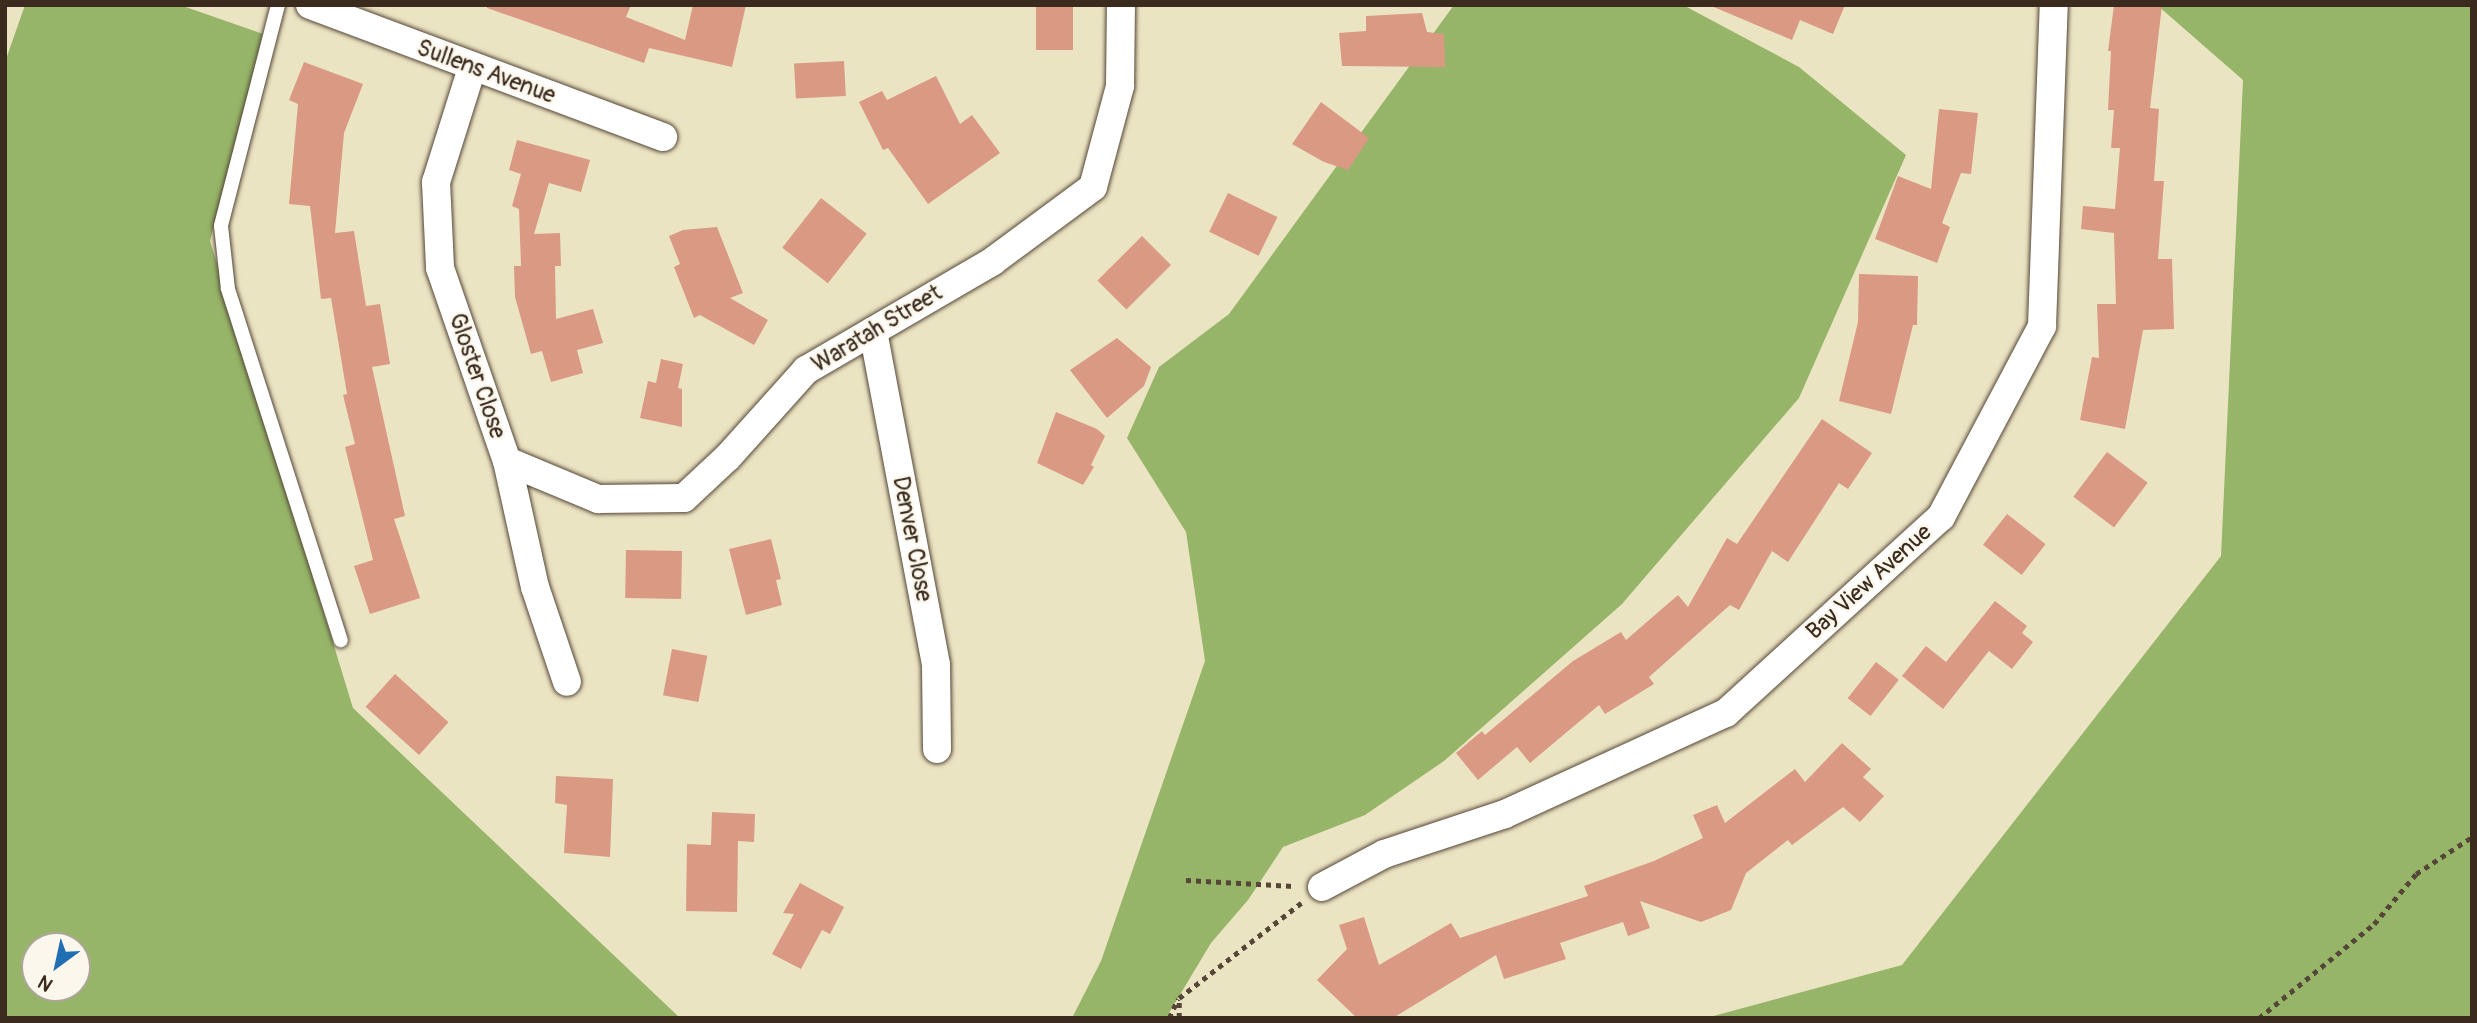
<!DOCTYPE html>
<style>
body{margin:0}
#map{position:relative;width:2477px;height:1023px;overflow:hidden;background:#ebe4c3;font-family:Pangolin,sans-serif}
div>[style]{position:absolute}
.forest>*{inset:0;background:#96b568}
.building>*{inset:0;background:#da9982;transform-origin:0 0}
.path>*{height:4.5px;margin-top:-2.25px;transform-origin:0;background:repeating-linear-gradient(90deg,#554637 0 5px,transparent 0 10px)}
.roads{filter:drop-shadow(0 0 2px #554637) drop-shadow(0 0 2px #554637)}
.service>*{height:14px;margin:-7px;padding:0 7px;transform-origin:7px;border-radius:7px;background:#fff}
.minor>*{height:28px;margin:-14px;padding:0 14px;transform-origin:14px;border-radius:14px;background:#fff}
span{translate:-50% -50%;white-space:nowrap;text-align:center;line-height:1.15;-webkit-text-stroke:5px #fbf7ec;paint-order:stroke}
.street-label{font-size:23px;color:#3b2a1e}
.frame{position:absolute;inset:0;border:7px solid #3b2a1e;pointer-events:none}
.north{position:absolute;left:21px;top:932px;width:70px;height:70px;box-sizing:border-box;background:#fbf7ec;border:2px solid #aea59a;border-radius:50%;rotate:213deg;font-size:19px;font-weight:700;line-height:28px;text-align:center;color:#3b2a1e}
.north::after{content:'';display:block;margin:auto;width:24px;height:32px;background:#1f6fb2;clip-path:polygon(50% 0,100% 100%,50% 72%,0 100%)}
</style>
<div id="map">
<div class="forest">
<i style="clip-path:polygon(evenodd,25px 5px,180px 5px,263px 34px,210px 241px,353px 708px,680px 1018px,5px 1018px,5px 62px,25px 5px,35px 946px,77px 946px,77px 988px,35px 988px,35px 946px)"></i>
<i style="clip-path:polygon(1454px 5px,1683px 5px,1799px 67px,1906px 155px,1799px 398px,1622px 604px,1444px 761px,1365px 815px,1283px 847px,1248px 900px,1211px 943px,1166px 1018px,1072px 1018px,1101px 961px,1205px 661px,1186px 532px,1127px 438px,1159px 367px,1229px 314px)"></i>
<i style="clip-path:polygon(2157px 5px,2472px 5px,2472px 1018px,1706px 1018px,1902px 965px,2221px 556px,2243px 80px)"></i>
</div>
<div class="building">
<i style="clip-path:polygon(487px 5px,631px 5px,626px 17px,685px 40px,693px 5px,746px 5px,732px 67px,649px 48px,644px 63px,487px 8px)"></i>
<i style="left:1036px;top:5px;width:37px;height:45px"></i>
<i style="clip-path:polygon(1709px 5px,1845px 5px,1833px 34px,1800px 20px,1792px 40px)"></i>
<i style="clip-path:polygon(2114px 5px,2162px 5px,2150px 108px,2159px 109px,2154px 181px,2164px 181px,2158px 259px,2172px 259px,2174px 329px,2143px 330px,2125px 429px,2080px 420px,2092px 357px,2099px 358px,2097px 304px,2116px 304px,2114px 233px,2081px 229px,2083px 206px,2115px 209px,2120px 148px,2111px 148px,2114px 110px,2108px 110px,2111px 51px,2108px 51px)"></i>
<i style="clip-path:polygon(1422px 13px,1427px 32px,1444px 34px,1445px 67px,1342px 66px,1339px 33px,1366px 31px,1366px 16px)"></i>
<i style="left:844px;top:61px;width:35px;height:50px;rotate:87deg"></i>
<i style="clip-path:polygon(304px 62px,363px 84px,344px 133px,335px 233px,354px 231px,366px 306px,380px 304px,390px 364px,372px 367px,405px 516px,394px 519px,420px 598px,370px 614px,354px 566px,373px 560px,345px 447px,355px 444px,343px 395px,347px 394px,331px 298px,321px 299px,310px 206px,289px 204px,298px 104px,289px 100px)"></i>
<i style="clip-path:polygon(936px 76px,960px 124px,972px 115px,1000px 153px,928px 204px,888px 148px,883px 150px,859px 102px,882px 91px,887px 100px)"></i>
<i style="clip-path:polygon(1321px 102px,1369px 138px,1348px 170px,1324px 162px,1292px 144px)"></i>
<i style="clip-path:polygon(1939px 109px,1978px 113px,1971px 174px,1961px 173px,1942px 223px,1950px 227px,1937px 263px,1875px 239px,1898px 176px,1931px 189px)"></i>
<i style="clip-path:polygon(517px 140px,590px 160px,581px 192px,549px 183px,534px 234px,560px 233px,561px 266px,555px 266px,556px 319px,593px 309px,603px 343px,577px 350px,583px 373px,551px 382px,542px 351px,531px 354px,515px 297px,514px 266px,521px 266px,519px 209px,512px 206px,521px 174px,509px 170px)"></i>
<i style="left:1228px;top:193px;width:55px;height:43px;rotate:26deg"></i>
<i style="left:821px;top:198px;width:58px;height:63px;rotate:38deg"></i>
<i style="clip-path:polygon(717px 227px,743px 293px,730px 298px,768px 320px,754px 345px,700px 315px,694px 318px,674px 267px,680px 264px,669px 236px,683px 230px)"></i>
<i style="left:1142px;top:236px;width:41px;height:63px;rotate:45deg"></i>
<i style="clip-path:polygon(1859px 274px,1918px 276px,1917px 325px,1913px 325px,1891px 414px,1839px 401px,1858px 322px)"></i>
<i style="clip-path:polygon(1117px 338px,1151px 367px,1144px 386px,1107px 418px,1070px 370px)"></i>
<i style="clip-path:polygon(661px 359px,683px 364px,678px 388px,682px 389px,682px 427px,640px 418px,648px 381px,656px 383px)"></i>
<i style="clip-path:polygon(1056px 412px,1097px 429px,1105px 436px,1091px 465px,1094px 467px,1083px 485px,1037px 463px)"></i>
<i style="clip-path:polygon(1822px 419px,1872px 453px,1848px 489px,1839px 483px,1788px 562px,1772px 551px,1739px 610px,1730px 605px,1649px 677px,1654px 684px,1605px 714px,1599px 705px,1530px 763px,1517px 747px,1478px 780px,1456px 753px,1482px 731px,1485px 735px,1573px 661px,1621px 632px,1626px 640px,1678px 595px,1688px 607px,1727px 538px,1737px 544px)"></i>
<i style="left:2107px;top:452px;width:51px;height:56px;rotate:37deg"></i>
<i style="left:2007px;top:514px;width:49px;height:39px;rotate:38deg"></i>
<i style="clip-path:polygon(771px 539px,781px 579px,776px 580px,782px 605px,746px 615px,729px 549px)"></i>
<i style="left:626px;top:550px;width:56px;height:48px;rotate:1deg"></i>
<i style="clip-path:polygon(1995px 601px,2027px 626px,2022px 633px,2033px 642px,2012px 669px,1989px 651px,1943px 709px,1902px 676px,1926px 646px,1946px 662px)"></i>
<i style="left:672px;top:649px;width:36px;height:47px;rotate:11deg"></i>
<i style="left:1876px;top:662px;width:29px;height:46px;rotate:38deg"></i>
<i style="left:395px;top:674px;width:72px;height:44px;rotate:42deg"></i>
<i style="clip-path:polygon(1842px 743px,1871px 769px,1863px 777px,1884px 796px,1860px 822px,1843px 807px,1792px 845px,1788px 840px,1746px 873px,1731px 910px,1701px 922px,1640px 901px,1650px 928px,1628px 936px,1623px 922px,1560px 943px,1566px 959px,1504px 979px,1496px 955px,1393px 1018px,1357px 1018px,1317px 980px,1347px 949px,1339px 925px,1364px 917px,1379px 965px,1451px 923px,1460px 938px,1588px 896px,1584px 886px,1654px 861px,1703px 838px,1693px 815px,1717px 805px,1725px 823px,1795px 769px,1805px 782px)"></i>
<i style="clip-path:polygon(556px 776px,613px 779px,610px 857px,564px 853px,567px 805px,555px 803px)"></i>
<i style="clip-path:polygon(712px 812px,755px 814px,754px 842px,738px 841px,737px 912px,686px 911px,687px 844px,711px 845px)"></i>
<i style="clip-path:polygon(800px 883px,844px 907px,830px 934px,822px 930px,801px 969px,772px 954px,794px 914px,783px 913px)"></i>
</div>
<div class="path">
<i style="left:1186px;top:880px;width:108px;rotate:3.2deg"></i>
<i style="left:1169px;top:1018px;width:21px;rotate:-65deg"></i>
<i style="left:1179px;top:1018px;width:20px;rotate:-90deg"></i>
<i style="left:1179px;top:998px;width:155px;rotate:-37.9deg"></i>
<i style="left:2259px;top:1018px;width:149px;rotate:-39.3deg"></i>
<i style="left:2374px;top:924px;width:65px;rotate:-50deg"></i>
<i style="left:2416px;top:874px;width:67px;rotate:-33.5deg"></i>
</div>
<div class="roads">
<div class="service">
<i style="left:278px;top:5px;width:228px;rotate:104.5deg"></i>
<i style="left:221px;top:226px;width:63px;rotate:83.7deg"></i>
<i style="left:228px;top:289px;width:369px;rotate:72.2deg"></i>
</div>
<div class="minor">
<i style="left:310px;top:5px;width:377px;rotate:20.5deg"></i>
<i style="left:472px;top:68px;width:120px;rotate:107.5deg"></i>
<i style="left:436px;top:182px;width:86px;rotate:87.3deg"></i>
<i style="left:440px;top:268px;width:204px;rotate:70.9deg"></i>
<i style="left:507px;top:461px;width:129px;rotate:77.5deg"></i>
<i style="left:535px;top:587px;width:100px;rotate:71.4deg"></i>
<i style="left:873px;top:331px;width:340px;rotate:79.3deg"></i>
<i style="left:936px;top:665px;width:84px;rotate:89.3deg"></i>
<i style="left:507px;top:461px;width:99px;rotate:22.7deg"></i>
<i style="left:598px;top:499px;width:86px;rotate:-0.7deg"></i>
<i style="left:684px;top:498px;width:60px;rotate:-43deg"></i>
<i style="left:728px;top:457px;width:117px;rotate:-48.1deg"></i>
<i style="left:806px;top:370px;width:216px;rotate:-30.2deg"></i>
<i style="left:993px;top:261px;width:124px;rotate:-36.5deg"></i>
<i style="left:1093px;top:187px;width:105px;rotate:-75deg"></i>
<i style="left:1120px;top:86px;width:81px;rotate:-89.3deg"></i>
<i style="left:1322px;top:887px;width:70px;rotate:-28deg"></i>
<i style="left:1384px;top:854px;width:127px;rotate:-18.3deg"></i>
<i style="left:1505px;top:814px;width:243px;rotate:-24.6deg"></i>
<i style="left:1726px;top:713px;width:291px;rotate:-42.4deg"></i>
<i style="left:1941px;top:517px;width:216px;rotate:-62.1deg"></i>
<i style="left:2042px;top:326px;width:321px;rotate:-87.9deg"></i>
</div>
</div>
<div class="street-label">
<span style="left:486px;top:72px;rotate:20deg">Sullens Avenue</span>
<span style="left:877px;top:329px;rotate:-31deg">Waratah Street</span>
<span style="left:477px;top:376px;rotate:71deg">Gloster Close</span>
<span style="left:912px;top:539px;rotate:79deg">Denver Close</span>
<span style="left:1869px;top:582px;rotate:-42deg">Bay View Avenue</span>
</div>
<div class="frame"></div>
<div class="north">N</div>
</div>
